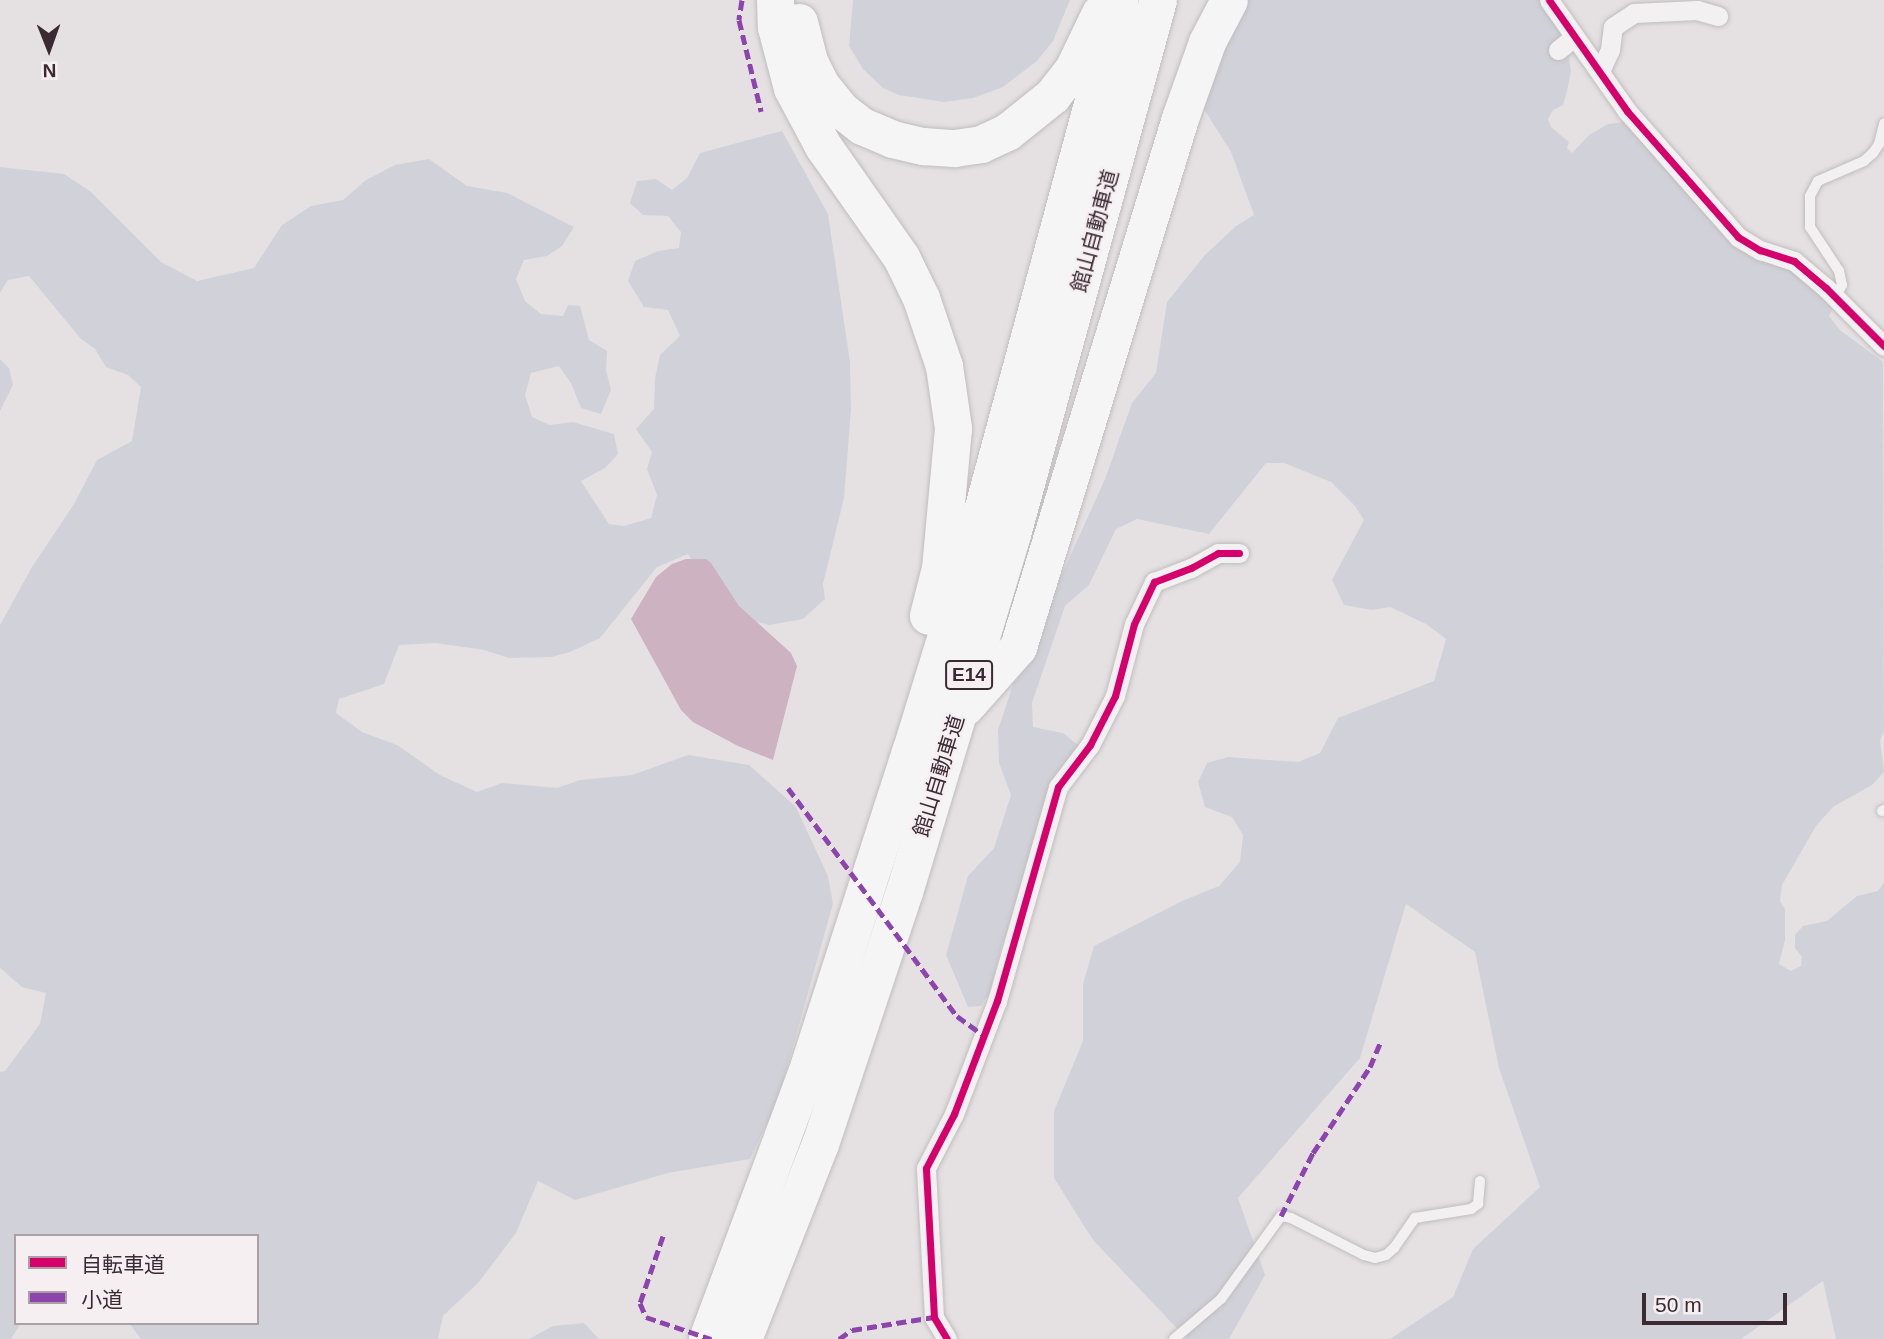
<!DOCTYPE html>
<meta charset="utf-8">
<style>
body{margin:0}
#map{position:relative;width:1884px;height:1339px;overflow:hidden;background:#e5e1e3;font-family:Helvetica,"Noto Sans JP",sans-serif}
div>[style]{position:absolute}
.green>*{inset:0;background:#d1d2d9}
.water>*{inset:0;background:#cdb2c1}
.roads{filter:drop-shadow(0 0 2px #c1bdbf) drop-shadow(0 0 2px #c1bdbf)}
.service>*{height:10px;margin:-5px;padding:0 5px;transform-origin:5px;border-radius:5px;background:#f3f0f1}
.minor>*{height:19px;margin:-9.5px;padding:0 9.5px;transform-origin:9.5px;border-radius:9.5px;background:#f3f0f1}
.motorway>*{height:37px;margin:-18.5px;padding:0 18.5px;transform-origin:18.5px;border-radius:18.5px;background:#f6f5f5}
.quiet>*{height:5px;margin-top:-2.5px;transform-origin:0;background:repeating-linear-gradient(90deg,#8e44ad 0 10px,transparent 0 15px)}
.cycleway>*{height:7px;margin:-3.5px;padding:0 3.5px;transform-origin:3.5px;border-radius:3.5px;background:#d6006c}
span{translate:-50% -50%;white-space:nowrap;text-align:center;line-height:1.15;-webkit-text-stroke:5px #f5eff2;paint-order:stroke}
.shield-label span{padding:2px 5px;background:#f5eff2;border:2px solid;border-radius:5px;-webkit-text-stroke-width:0}
.shield-label{font-size:19px;color:#3c2a32;font-weight:700}
.street-label{font-size:21px;color:#3c2a32}
.legend{position:absolute;left:14px;top:1234px;width:245px;height:91px;box-sizing:border-box;background:#f5eff2;border:2px solid #aba0a5;margin:0;padding:9px 12px;list-style:none;font-size:21px;color:#3c2a32}
.legend li{display:flex;align-items:center;gap:14px;height:35px}
.legend b{width:35px;border:2px solid #aba0a5}
.north{position:absolute;left:14px;top:14px;width:70px;height:70px;-webkit-text-stroke:5px #f5eff2;paint-order:stroke;rotate:179deg;font-size:19px;font-weight:700;line-height:28px;text-align:center;color:#3c2a32}
.north::after{content:'';display:block;margin:auto;width:24px;height:32px;background:#3c2a32;clip-path:polygon(50% 0,100% 100%,50% 72%,0 100%)}
.scale{position:absolute;left:1642px;top:1293px;width:145px;height:32px;box-sizing:border-box;border:4px solid #3c2a32;border-top:0;padding-left:9px;font-size:21px;line-height:24px;white-space:nowrap;color:#3c2a32;-webkit-text-stroke:5px #f5eff2;paint-order:stroke}
</style>
<div id="map">
<div class="green">
<i style="clip-path:polygon(853px 0,1070px 0,1053px 41px,1037px 61px,1003px 87px,973px 98px,944px 102px,899px 95px,883px 88px,863px 69px,849px 46px)"></i>
<i style="clip-path:polygon(1242px 0,1542px 0,1566px 38px,1571px 71px,1567px 91px,1563px 105px,1553px 110px,1548px 119px,1551px 127px,1569px 142px,1567px 148px,1572px 153px,1589px 135px,1608px 124px,1624px 122px,1642px 130px,1757px 256px,1796px 273px,1834px 306px,1829px 316px,1840px 330px,1883px 362px,1884px 731px,1880px 740px,1884px 772px,1872px 785px,1833px 807px,1816px 826px,1782px 885px,1780px 901px,1785px 909px,1785px 940px,1779px 964px,1791px 971px,1801px 966px,1802px 957px,1795px 948px,1795px 935px,1803px 926px,1827px 921px,1857px 896px,1878px 891px,1884px 882px,1884px 1339px,1836px 1339px,1823px 1281px,1741px 1339px,1390px 1339px,1453px 1297px,1473px 1249px,1540px 1187px,1499px 1068px,1475px 952px,1406px 904px,1360px 1058px,1238px 1198px,1265px 1275px,1229px 1339px,1187px 1339px,1093px 1240px,1054px 1178px,1054px 1111px,1083px 1041px,1083px 984px,1094px 946px,1182px 901px,1219px 886px,1240px 862px,1243px 835px,1232px 817px,1205px 807px,1198px 782px,1207px 763px,1228px 757px,1298px 762px,1320px 753px,1338px 718px,1434px 681px,1446px 639px,1426px 624px,1390px 607px,1372px 610px,1344px 605px,1332px 580px,1364px 520px,1355px 506px,1331px 482px,1284px 463px,1266px 463px,1209px 534px,1137px 519px,1116px 529px,1089px 585px,1065px 606px,1032px 703px,1033px 727px,1063px 733px,1079px 746px,1002px 945px,990px 992px,981px 1006px,968px 1007px,946px 955px,968px 876px,994px 848px,1011px 795px,999px 763px,998px 730px,1044px 590px,1062px 574px,1105px 479px,1132px 403px,1156px 373px,1167px 302px,1205px 255px,1236px 226px,1254px 215px,1231px 152px,1197px 98px)"></i>
<i style="clip-path:polygon(782px 131px,828px 214px,850px 362px,851px 410px,844px 498px,823px 584px,825px 599px,803px 619px,769px 625px,721px 612px,688px 554px,657px 567px,600px 638px,570px 652px,552px 657px,509px 658px,484px 650px,436px 643px,399px 645px,384px 684px,339px 699px,336px 713px,362px 732px,397px 745px,440px 775px,477px 792px,502px 783px,557px 788px,580px 780px,632px 775px,688px 755px,749px 765px,796px 807px,828px 876px,833px 904px,778px 1099px,750px 1159px,668px 1173px,575px 1200px,538px 1181px,516px 1233px,479px 1282px,443px 1316px,438px 1339px,141px 1339px,129px 1323px,257px 1323px,257px 1236px,16px 1236px,16px 1323px,21px 1323px,11px 1339px,0 1339px,0 1072px,5px 1071px,40px 1024px,46px 993px,22px 987px,0 968px,0 625px,32px 567px,74px 504px,97px 460px,132px 441px,141px 387px,128px 375px,106px 367px,95px 349px,80px 338px,29px 276px,8px 280px,0 293px,0 167px,64px 174px,91px 192px,161px 262px,197px 281px,254px 268px,282px 225px,311px 206px,343px 200px,366px 180px,395px 165px,429px 159px,467px 186px,507px 193px,574px 227px,562px 246px,547px 256px,524px 260px,516px 279px,525px 301px,541px 314px,563px 316px,568px 305px,580px 306px,589px 340px,607px 351px,606px 370px,611px 390px,601px 414px,581px 408px,571px 383px,559px 366px,531px 373px,525px 395px,532px 417px,550px 425px,573px 422px,614px 434px,618px 454px,605px 468px,581px 481px,609px 524px,624px 526px,651px 518px,657px 495px,647px 469px,652px 452px,636px 429px,654px 409px,655px 378px,660px 355px,680px 336px,668px 310px,644px 307px,628px 281px,635px 261px,658px 251px,679px 248px,681px 232px,668px 216px,643px 215px,630px 203px,637px 181px,656px 179px,672px 190px,687px 178px,700px 153px)"></i>
<i style="clip-path:polygon(0 359px,9px 368px,13px 385px,0 411px)"></i>
<i style="clip-path:polygon(584px 1323px,599px 1339px,529px 1339px,553px 1326px)"></i>
</div>
<div class="water">
<i style="clip-path:polygon(686px 559px,706px 559px,711px 563px,739px 606px,791px 653px,797px 666px,773px 760px,738px 746px,693px 722px,681px 710px,631px 619px,656px 577px,672px 564px)"></i>
</div>
<div class="roads">
<div class="service">
<i style="left:1835px;top:297px;width:14px;rotate:-60deg"></i>
<i style="left:1842px;top:285px;width:14px;rotate:-102deg"></i>
<i style="left:1839px;top:271px;width:53px;rotate:-123.4deg"></i>
<i style="left:1810px;top:227px;width:31px;rotate:-90deg"></i>
<i style="left:1810px;top:196px;width:17px;rotate:-62deg"></i>
<i style="left:1818px;top:181px;width:50px;rotate:-23.5deg"></i>
<i style="left:1864px;top:161px;width:12px;rotate:-42deg"></i>
<i style="left:1873px;top:153px;width:11px;rotate:-56deg"></i>
<i style="left:1879px;top:144px;width:21px;rotate:-76deg"></i>
<i style="left:1882px;top:811px;width:2px;rotate:-27deg"></i>
<i style="left:1174px;top:1339px;width:62px;rotate:-40.4deg"></i>
<i style="left:1221px;top:1299px;width:102px;rotate:-54.1deg"></i>
<i style="left:1281px;top:1216px;width:10px;rotate:11deg"></i>
<i style="left:1291px;top:1218px;width:82px;rotate:26.9deg"></i>
<i style="left:1364px;top:1255px;width:11px;rotate:15deg"></i>
<i style="left:1375px;top:1258px;width:11px;rotate:-15deg"></i>
<i style="left:1386px;top:1255px;width:11px;rotate:-41deg"></i>
<i style="left:1394px;top:1248px;width:37px;rotate:-55deg"></i>
<i style="left:1415px;top:1218px;width:57px;rotate:-9.1deg"></i>
<i style="left:1471px;top:1209px;width:9px;rotate:-36deg"></i>
<i style="left:1478px;top:1204px;width:23px;rotate:-85deg"></i>
</div>
<div class="minor">
<i style="left:1549px;top:0;width:136px;rotate:54.9deg"></i>
<i style="left:1627px;top:111px;width:168px;rotate:48.6deg"></i>
<i style="left:1738px;top:237px;width:26px;rotate:31deg"></i>
<i style="left:1760px;top:250px;width:36px;rotate:18deg"></i>
<i style="left:1794px;top:261px;width:42px;rotate:40.2deg"></i>
<i style="left:1826px;top:288px;width:82px;rotate:45deg"></i>
<i style="left:1558px;top:50px;width:21px;rotate:-39deg"></i>
<i style="left:1600px;top:71px;width:23px;rotate:-65deg"></i>
<i style="left:1610px;top:50px;width:23px;rotate:-83deg"></i>
<i style="left:1613px;top:27px;width:25px;rotate:-34deg"></i>
<i style="left:1634px;top:13px;width:63px;rotate:-2.7deg"></i>
<i style="left:1697px;top:10px;width:22px;rotate:16deg"></i>
<i style="left:947px;top:1339px;width:26px;rotate:-121deg"></i>
<i style="left:934px;top:1317px;width:149px;rotate:-93.1deg"></i>
<i style="left:926px;top:1168px;width:61px;rotate:-62.6deg"></i>
<i style="left:954px;top:1114px;width:121px;rotate:-69.2deg"></i>
<i style="left:997px;top:1001px;width:223px;rotate:-74.1deg"></i>
<i style="left:1058px;top:787px;width:53px;rotate:-52.7deg"></i>
<i style="left:1090px;top:745px;width:55px;rotate:-63deg"></i>
<i style="left:1115px;top:696px;width:74px;rotate:-75.2deg"></i>
<i style="left:1134px;top:624px;width:47px;rotate:-64.5deg"></i>
<i style="left:1154px;top:582px;width:40px;rotate:-21deg"></i>
<i style="left:1191px;top:568px;width:31px;rotate:-29deg"></i>
<i style="left:1218px;top:553px;width:21px"></i>
</div>
<div class="motorway">
<i style="left:775px;top:0;width:27px;rotate:88deg"></i>
<i style="left:776px;top:27px;width:63px;rotate:75.3deg"></i>
<i style="left:792px;top:88px;width:66px;rotate:61.9deg"></i>
<i style="left:823px;top:146px;width:136px;rotate:54.9deg"></i>
<i style="left:901px;top:257px;width:46px;rotate:64deg"></i>
<i style="left:921px;top:298px;width:72px;rotate:71.3deg"></i>
<i style="left:944px;top:366px;width:63px;rotate:81.7deg"></i>
<i style="left:953px;top:428px;width:141px;rotate:95.3deg"></i>
<i style="left:940px;top:568px;width:49px;rotate:104.3deg"></i>
<i style="left:799px;top:22px;width:40px;rotate:75.6deg"></i>
<i style="left:809px;top:61px;width:25px;rotate:64deg"></i>
<i style="left:820px;top:84px;width:32px;rotate:51deg"></i>
<i style="left:840px;top:109px;width:28px;rotate:38deg"></i>
<i style="left:862px;top:126px;width:33px;rotate:23deg"></i>
<i style="left:892px;top:139px;width:32px;rotate:13deg"></i>
<i style="left:923px;top:146px;width:31px;rotate:4deg"></i>
<i style="left:954px;top:148px;width:27px;rotate:-8deg"></i>
<i style="left:981px;top:144px;width:29px;rotate:-25deg"></i>
<i style="left:1007px;top:132px;width:58px;rotate:-38.7deg"></i>
<i style="left:1052px;top:96px;width:34px;rotate:-52deg"></i>
<i style="left:1073px;top:69px;width:62px;rotate:-64.3deg"></i>
<i style="left:965px;top:707px;width:80px;rotate:-48.5deg"></i>
<i style="left:1018px;top:647px;width:553px;rotate:-72.97deg"></i>
<i style="left:1180px;top:118px;width:81px;rotate:-70.4deg"></i>
<i style="left:1207px;top:42px;width:47px;rotate:-62.4deg"></i>
<i style="left:707px;top:1339px;width:293px;rotate:-69.6deg"></i>
<i style="left:809px;top:1064px;width:331px;rotate:-72.1deg"></i>
<i style="left:911px;top:749px;width:187px;rotate:-72.9deg"></i>
<i style="left:966px;top:570px;width:590px;rotate:-74.88deg"></i>
<i style="left:743px;top:1339px;width:210px;rotate:-68.5deg"></i>
<i style="left:820px;top:1144px;width:266px;rotate:-71.6deg"></i>
<i style="left:904px;top:892px;width:374px;rotate:-73.2deg"></i>
<i style="left:1012px;top:534px;width:554px;rotate:-74.71deg"></i>
</div>
</div>
<div class="quiet">
<i style="left:742px;top:0;width:20px;rotate:99deg"></i>
<i style="left:739px;top:20px;width:94px;rotate:76.4deg"></i>
<i style="left:788px;top:788px;width:284px;rotate:53.5deg"></i>
<i style="left:957px;top:1016px;width:31px;rotate:36deg"></i>
<i style="left:1281px;top:1216px;width:71px;rotate:-63.1deg"></i>
<i style="left:1313px;top:1153px;width:103px;rotate:-56.5deg"></i>
<i style="left:1370px;top:1067px;width:26px;rotate:-67deg"></i>
<i style="left:663px;top:1236px;width:71px;rotate:108.9deg"></i>
<i style="left:640px;top:1303px;width:15px;rotate:67deg"></i>
<i style="left:646px;top:1317px;width:69px;rotate:18.7deg"></i>
<i style="left:839px;top:1339px;width:16px;rotate:-35deg"></i>
<i style="left:852px;top:1330px;width:83px;rotate:-9deg"></i>
</div>
<div class="cycleway">
<i style="left:1549px;top:0;width:136px;rotate:54.9deg"></i>
<i style="left:1627px;top:111px;width:168px;rotate:48.6deg"></i>
<i style="left:1738px;top:237px;width:26px;rotate:31deg"></i>
<i style="left:1760px;top:250px;width:36px;rotate:18deg"></i>
<i style="left:1794px;top:261px;width:42px;rotate:40.2deg"></i>
<i style="left:1826px;top:288px;width:82px;rotate:45deg"></i>
<i style="left:947px;top:1339px;width:26px;rotate:-121deg"></i>
<i style="left:934px;top:1317px;width:149px;rotate:-93.1deg"></i>
<i style="left:926px;top:1168px;width:61px;rotate:-62.6deg"></i>
<i style="left:954px;top:1114px;width:121px;rotate:-69.2deg"></i>
<i style="left:997px;top:1001px;width:223px;rotate:-74.1deg"></i>
<i style="left:1058px;top:787px;width:53px;rotate:-52.7deg"></i>
<i style="left:1090px;top:745px;width:55px;rotate:-63deg"></i>
<i style="left:1115px;top:696px;width:74px;rotate:-75.2deg"></i>
<i style="left:1134px;top:624px;width:47px;rotate:-64.5deg"></i>
<i style="left:1154px;top:582px;width:40px;rotate:-21deg"></i>
<i style="left:1191px;top:568px;width:31px;rotate:-29deg"></i>
<i style="left:1218px;top:553px;width:21px"></i>
</div>
<div class="shield-label">
<span style="left:969px;top:675px">E14</span>
</div>
<div class="street-label">
<span style="left:1095px;top:231px;rotate:-75deg">館山自動車道</span>
<span style="left:939px;top:776px;rotate:-73deg">館山自動車道</span>
</div>
<ul class="legend">
<li><b style="height:9px;background:#d6006c"></b>自転車道</li>
<li><b style="height:9px;background:#8e44ad"></b>小道</li>
</ul>
<div class="north">N</div>
<div class="scale">50 m</div>
</div>
